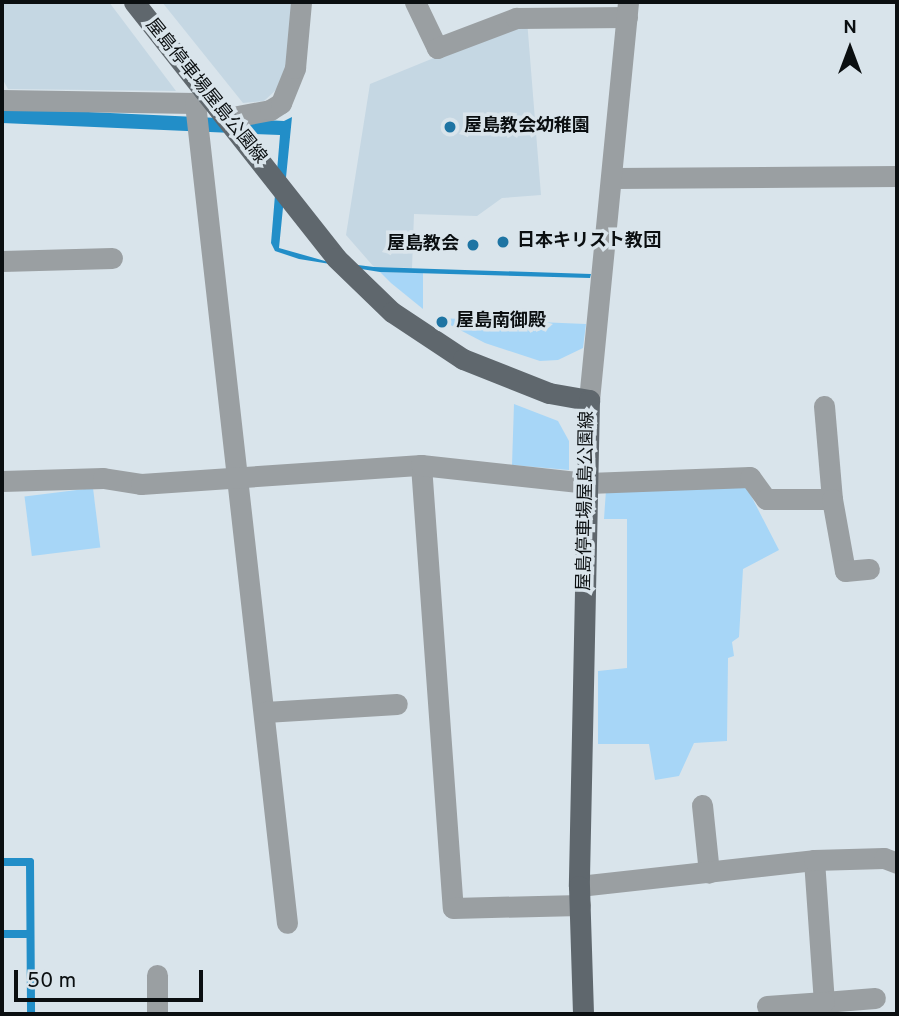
<!DOCTYPE html>
<meta charset="utf-8">
<style>
body{margin:0}
#map{position:relative;width:899px;height:1016px;overflow:hidden;background:#d9e4eb;font-family:Overpass,"Noto Sans JP",sans-serif}
div>[style]{position:absolute}
.built>*{inset:0;background:#c5d7e3}
.green>*{inset:0;background:#a7d6f7;transform-origin:0 0}
.water>*{inset:0;background:#228ec8}
.stream>*{height:8px;margin:-4px;padding:0 4px;transform-origin:4px;border-radius:4px;background:#228ec8}
.minor>*{height:21px;margin:-10.5px;padding:0 10.5px;transform-origin:10.5px;border-radius:10.5px;background:#9a9fa2}
.major>*{height:21px;margin:-10.5px;padding:0 10.5px;transform-origin:10.5px;border-radius:10.5px;background:#5f676d}
.dots>*{width:19px;height:19px;translate:-50% -50%;box-sizing:border-box;border:4px solid #d9e4eb;border-radius:50%}
span{translate:-50% -50%;white-space:nowrap;text-align:center;line-height:1.15;-webkit-text-stroke:7px #d9e4eb;paint-order:stroke}
.street-label{font-size:18px;color:#0b0f11}
.poi-label{font-size:18px;color:#0b0f11;font-weight:700}
.left{translate:0 -50%;text-align:left}
.right{translate:-100% -50%;text-align:right}
.frame{position:absolute;inset:0;border:4px solid #0b0f11;pointer-events:none}
.north{position:absolute;left:815px;top:14px;width:70px;height:70px;-webkit-text-stroke:5px #d9e4eb;paint-order:stroke;rotate:0deg;font-size:19px;font-weight:700;line-height:28px;text-align:center;color:#0b0f11}
.north::after{content:'';display:block;margin:auto;width:24px;height:32px;background:#0b0f11;clip-path:polygon(50% 0,100% 100%,50% 72%,0 100%)}
.scale{position:absolute;left:14px;top:970px;width:189px;height:32px;box-sizing:border-box;border:4px solid #0b0f11;border-top:0;padding-left:9px;font-size:21px;line-height:24px;white-space:nowrap;color:#0b0f11;-webkit-text-stroke:5px #d9e4eb;paint-order:stroke}
</style>
<div id="map">
<div class="built">
<i style="clip-path:polygon(2px 2px,109px 2px,176px 91px,8px 89px,2px 78px)"></i>
<i style="clip-path:polygon(162px 2px,293px 2px,288px 62px,277px 89px,264px 101px,243px 103px)"></i>
<i style="clip-path:polygon(527px 20px,541px 195px,502px 198px,477px 216px,414px 214px,412px 268px,374px 267px,346px 235px,370px 84px)"></i>
</div>
<div class="green">
<i style="clip-path:polygon(380px 272px,423px 273px,423px 309px,391px 283px)"></i>
<i style="clip-path:polygon(437px 318px,586px 324px,583px 348px,558px 360px,540px 361px,485px 343px)"></i>
<i style="clip-path:polygon(514px 404px,558px 421px,569px 441px,569px 470px,512px 465px)"></i>
<i style="clip-path:polygon(745px 484px,779px 550px,743px 569px,739px 637px,732px 642px,734px 656px,728px 658px,727px 741px,694px 743px,679px 776px,655px 780px,649px 744px,598px 744px,598px 671px,627px 668px,627px 519px,604px 519px,606px 490px)"></i>
<i style="left:93px;top:488px;width:60px;height:69px;rotate:83deg"></i>
</div>
<div class="water">
<i style="clip-path:polygon(2px 108px,284px 121px,292px 117px,279px 248px,325px 261px,374px 267px,591px 274px,590px 278px,380px 272px,299px 259px,275px 251px,271px 243px,280px 135px,2px 123px)"></i>
</div>
<div class="stream">
<i style="left:2px;top:862px;width:28px"></i>
<i style="left:30px;top:862px;width:152px;rotate:89.6deg"></i>
<i style="left:2px;top:934px;width:28px"></i>
</div>
<div class="minor">
<i style="left:415px;top:2px;width:51px;rotate:64.4deg"></i>
<i style="left:437px;top:48px;width:85px;rotate:-20.8deg"></i>
<i style="left:516px;top:18px;width:111px;rotate:-0.5deg"></i>
<i style="left:2px;top:100px;width:193px;rotate:0.9deg"></i>
<i style="left:195px;top:103px;width:14px;rotate:-30deg"></i>
<i style="left:195px;top:103px;width:825px;rotate:83.6deg"></i>
<i style="left:227px;top:118px;width:44px;rotate:-10.5deg"></i>
<i style="left:270px;top:110px;width:13px;rotate:-32deg"></i>
<i style="left:281px;top:103px;width:38px;rotate:-68deg"></i>
<i style="left:295px;top:68px;width:66px;rotate:-84.8deg"></i>
<i style="left:613px;top:178px;width:284px;rotate:-0.4deg"></i>
<i style="left:2px;top:261px;width:110px;rotate:-1.6deg"></i>
<i style="left:589px;top:400px;width:400px;rotate:-84.4deg"></i>
<i style="left:824px;top:406px;width:93px;rotate:85.1deg"></i>
<i style="left:421px;top:465px;width:444px;rotate:85.9deg"></i>
<i style="left:453px;top:908px;width:127px;rotate:-1.4deg"></i>
<i style="left:2px;top:481px;width:101px;rotate:-1.7deg"></i>
<i style="left:103px;top:478px;width:38px;rotate:9deg"></i>
<i style="left:141px;top:484px;width:281px;rotate:-3.9deg"></i>
<i style="left:421px;top:465px;width:168px;rotate:6.2deg"></i>
<i style="left:588px;top:483px;width:162px;rotate:-2.1deg"></i>
<i style="left:750px;top:477px;width:27px;rotate:54deg"></i>
<i style="left:766px;top:499px;width:66px"></i>
<i style="left:832px;top:499px;width:73px;rotate:79.8deg"></i>
<i style="left:845px;top:571px;width:24px;rotate:-5deg"></i>
<i style="left:265px;top:712px;width:132px;rotate:-3.5deg"></i>
<i style="left:702px;top:805px;width:68px;rotate:84.1deg"></i>
<i style="left:814px;top:860px;width:142px;rotate:86deg"></i>
<i style="left:824px;top:1002px;width:51px;rotate:-4.5deg"></i>
<i style="left:579px;top:886px;width:236px;rotate:-6.3deg"></i>
<i style="left:814px;top:860px;width:70px;rotate:-1.6deg"></i>
<i style="left:884px;top:858px;width:14px;rotate:21deg"></i>
<i style="left:157px;top:975px;width:39px;rotate:90deg"></i>
<i style="left:767px;top:1006px;width:57px;rotate:-4deg"></i>
</div>
<div class="major">
<i style="left:134px;top:2px;width:326px;rotate:51.7deg"></i>
<i style="left:336px;top:258px;width:78px;rotate:44deg"></i>
<i style="left:392px;top:312px;width:85px;rotate:33.5deg"></i>
<i style="left:463px;top:359px;width:92px;rotate:21.6deg"></i>
<i style="left:549px;top:393px;width:41px;rotate:9.9deg"></i>
<i style="left:589px;top:400px;width:486px;rotate:91.2deg"></i>
<i style="left:579px;top:886px;width:128px;rotate:88.2deg"></i>
</div>
<div class="dots">
<i style="left:450px;top:127px;background:#1e74a3"></i>
<i style="left:503px;top:242px;background:#1e74a3"></i>
<i style="left:473px;top:245px;background:#1e74a3"></i>
<i style="left:442px;top:322px;background:#1e74a3"></i>
</div>
<div class="street-label">
<span style="left:205px;top:92px;rotate:51deg">屋島停車場屋島公園線</span>
<span style="left:587px;top:501px;rotate:-89deg">屋島停車場屋島公園線</span>
</div>
<div class="poi-label">
<span class="left" style="left:464px;top:127px">屋島教会幼稚園</span>
<span class="left" style="left:517px;top:242px">日本キリスト教団</span>
<span class="right" style="left:459px;top:245px">屋島教会</span>
<span class="left" style="left:456px;top:322px">屋島南御殿</span>
</div>
<div class="frame"></div>
<div class="north">N</div>
<div class="scale">50 m</div>
</div>
